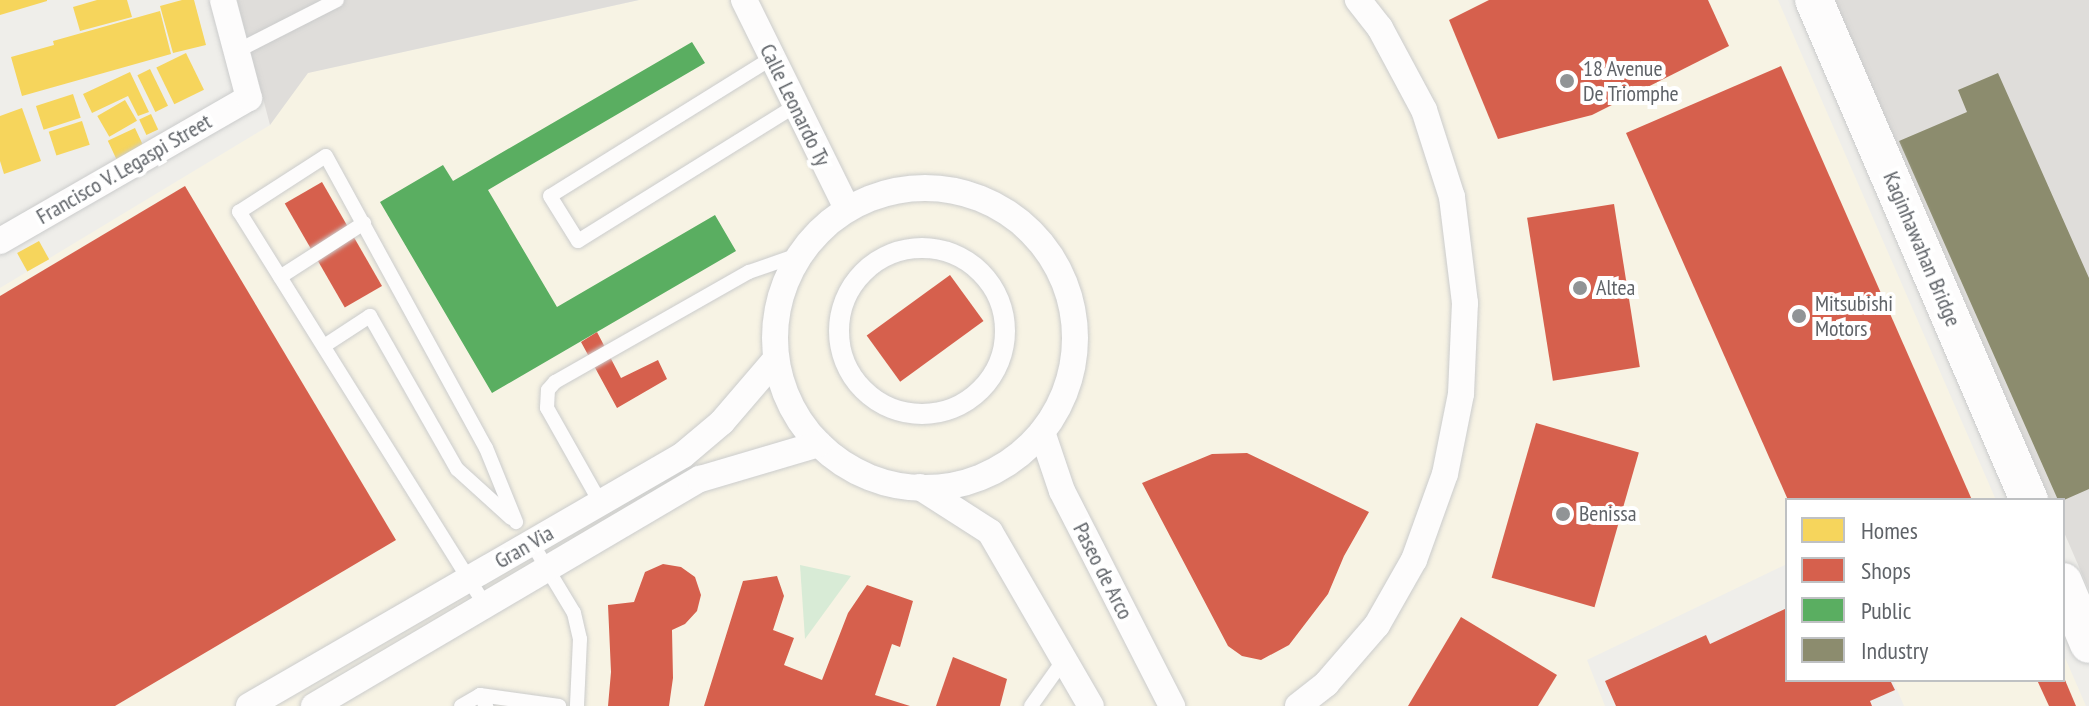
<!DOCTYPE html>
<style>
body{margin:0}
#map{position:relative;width:2089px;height:706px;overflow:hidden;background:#efeeea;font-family:"PT Sans Narrow",sans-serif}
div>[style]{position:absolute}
.commercial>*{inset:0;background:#f7f3e4}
.industrial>*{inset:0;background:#dfddda}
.green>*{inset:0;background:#d8ebd6}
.homes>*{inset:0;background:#f6d55c;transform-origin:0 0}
.shops>*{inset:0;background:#d6604d;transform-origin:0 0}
.public>*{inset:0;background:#5aae61}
.industry>*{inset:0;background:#8c8c6e}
.roads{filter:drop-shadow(0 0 2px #cbcccc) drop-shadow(0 0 2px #cbcccc)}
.service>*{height:14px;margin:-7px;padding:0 7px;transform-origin:7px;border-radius:7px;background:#fdfcfc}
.pedestrian>*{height:20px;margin:-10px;padding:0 10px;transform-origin:10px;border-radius:10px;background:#fdfcfc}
.pedestrian>.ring{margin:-10px;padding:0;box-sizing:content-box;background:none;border:20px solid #fdfcfc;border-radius:50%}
.minor>*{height:26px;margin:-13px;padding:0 13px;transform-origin:13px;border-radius:13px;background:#fdfcfc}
.minor>.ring{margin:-13px;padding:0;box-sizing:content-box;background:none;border:26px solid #fdfcfc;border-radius:50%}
.secondary>*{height:38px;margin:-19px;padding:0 19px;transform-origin:19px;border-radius:19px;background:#fdfcfc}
.dots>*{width:22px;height:22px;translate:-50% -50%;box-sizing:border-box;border:4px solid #fff;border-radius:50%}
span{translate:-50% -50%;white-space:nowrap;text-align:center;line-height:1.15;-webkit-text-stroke:8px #fff;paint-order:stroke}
.poi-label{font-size:22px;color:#5f6368}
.left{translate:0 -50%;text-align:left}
.street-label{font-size:22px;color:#5f6368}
.legend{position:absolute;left:1785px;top:498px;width:280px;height:184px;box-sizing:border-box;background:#fff;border:2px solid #bfc1c3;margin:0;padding:10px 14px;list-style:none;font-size:24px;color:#5f6368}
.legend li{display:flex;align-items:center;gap:16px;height:40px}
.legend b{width:40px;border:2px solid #bfc1c3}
</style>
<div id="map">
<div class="commercial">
<i style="clip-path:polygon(639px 0,1778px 0,1996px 500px,1787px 500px,1787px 564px,1587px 660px,1605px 706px,0 706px,0 288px,270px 125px,307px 73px)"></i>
<i style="clip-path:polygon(2063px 653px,2086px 706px,1904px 706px,1893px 680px,2063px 680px)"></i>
</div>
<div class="industrial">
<i style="clip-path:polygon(237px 0,639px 0,308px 73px,270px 125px)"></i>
<i style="clip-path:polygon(1834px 0,2089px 0,2089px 590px,2063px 530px,2063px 500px,2050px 500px)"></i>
</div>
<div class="green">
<i style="clip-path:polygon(800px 565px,851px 576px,805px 639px)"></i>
</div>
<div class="homes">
<i style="clip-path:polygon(0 0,47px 0,47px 1px,0 15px)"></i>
<i style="clip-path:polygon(97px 0,127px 0,132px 17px,80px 31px,73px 7px)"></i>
<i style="clip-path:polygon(182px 0,194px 0,206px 45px,173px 53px,160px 6px)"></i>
<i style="clip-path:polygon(160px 11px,171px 54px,22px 96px,11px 57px,54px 45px,53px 41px)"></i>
<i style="left:186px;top:53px;width:41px;height:33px;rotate:64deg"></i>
<i style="left:150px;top:69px;width:41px;height:14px;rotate:64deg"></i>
<i style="clip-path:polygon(130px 72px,149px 112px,138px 116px,128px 96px,92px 113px,83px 94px)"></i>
<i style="left:73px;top:94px;width:25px;height:39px;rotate:72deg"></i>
<i style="left:125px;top:100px;width:24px;height:32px;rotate:60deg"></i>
<i style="clip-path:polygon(22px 108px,41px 161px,4px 174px,0 161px,0 116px)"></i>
<i style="left:151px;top:114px;width:17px;height:13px;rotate:65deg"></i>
<i style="left:82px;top:121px;width:25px;height:35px;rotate:72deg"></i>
<i style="left:135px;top:128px;width:21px;height:30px;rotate:65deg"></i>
<i style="left:39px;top:241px;width:21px;height:25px;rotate:61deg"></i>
</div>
<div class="shops">
<i style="clip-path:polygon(1489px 0,1708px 0,1729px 46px,1592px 115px,1498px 139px,1449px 20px)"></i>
<i style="clip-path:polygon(1781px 66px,1972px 500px,1788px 500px,1626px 133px)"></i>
<i style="left:322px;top:182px;width:120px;height:43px;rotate:60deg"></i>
<i style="clip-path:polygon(185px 186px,396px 540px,115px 706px,0 706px,0 296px)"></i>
<i style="left:1614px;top:204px;width:165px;height:88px;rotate:81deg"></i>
<i style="left:950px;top:275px;width:57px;height:103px;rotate:54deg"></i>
<i style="clip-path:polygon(597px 332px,621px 378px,658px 360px,667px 379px,617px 408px,581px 342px)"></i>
<i style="left:1536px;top:423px;width:107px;height:161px;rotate:16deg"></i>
<i style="clip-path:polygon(1247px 453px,1369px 512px,1344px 556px,1328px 594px,1289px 645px,1261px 660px,1242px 656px,1228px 646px,1142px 483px,1212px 454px)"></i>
<i style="clip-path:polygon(663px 564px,681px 567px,695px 577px,701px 595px,697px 611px,685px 624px,672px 630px,673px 678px,669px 706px,608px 706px,611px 672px,608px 605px,634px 602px,645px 572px)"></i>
<i style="clip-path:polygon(777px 576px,784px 596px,773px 630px,794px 638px,784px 665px,822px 680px,848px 613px,867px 585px,913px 601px,900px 647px,892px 644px,875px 695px,910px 706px,704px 706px,743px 581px)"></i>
<i style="clip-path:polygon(1787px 608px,1787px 680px,1890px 680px,1895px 690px,1870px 701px,1872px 706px,1616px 706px,1605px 681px,1706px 635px,1710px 644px)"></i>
<i style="clip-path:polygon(1461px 617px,1557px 675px,1538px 706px,1408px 706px)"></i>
<i style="clip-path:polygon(953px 657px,1007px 679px,1000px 706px,936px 706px)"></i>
<i style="clip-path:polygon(2037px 680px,2065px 680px,2076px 706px,2049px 706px)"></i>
</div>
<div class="public">
<i style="clip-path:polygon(692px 42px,705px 63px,488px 190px,557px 307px,715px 215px,736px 251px,492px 393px,380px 202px,443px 165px,453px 181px)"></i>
</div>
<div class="industry">
<i style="clip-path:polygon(1998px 73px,2089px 278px,2089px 489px,2064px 500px,2058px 500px,1899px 141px,1967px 112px,1958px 90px)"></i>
</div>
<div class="roads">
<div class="service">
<i style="left:237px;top:51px;width:112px;rotate:-27deg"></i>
<i style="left:772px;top:58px;width:261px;rotate:148.1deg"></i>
<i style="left:550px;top:196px;width:53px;rotate:58.1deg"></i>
<i style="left:578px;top:241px;width:256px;rotate:-31.9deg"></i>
<i style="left:280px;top:277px;width:100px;rotate:-32.7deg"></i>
<i style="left:324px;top:346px;width:55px;rotate:-33.1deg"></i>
<i style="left:370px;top:316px;width:176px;rotate:60.4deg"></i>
<i style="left:457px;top:469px;width:73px;rotate:42.2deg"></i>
<i style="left:600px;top:502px;width:108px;rotate:-119.4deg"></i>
<i style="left:547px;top:408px;width:18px;rotate:-87deg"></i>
<i style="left:548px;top:390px;width:11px;rotate:-49deg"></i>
<i style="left:555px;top:382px;width:223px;rotate:-29.6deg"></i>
<i style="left:749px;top:272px;width:52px;rotate:-19.1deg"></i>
<i style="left:530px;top:540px;width:85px;rotate:58.9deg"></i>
<i style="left:574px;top:613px;width:27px;rotate:77deg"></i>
<i style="left:580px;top:639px;width:67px;rotate:92.6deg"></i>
<i style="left:485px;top:605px;width:464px;rotate:-122deg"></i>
<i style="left:239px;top:212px;width:103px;rotate:-32.8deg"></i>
<i style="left:326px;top:156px;width:333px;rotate:61.3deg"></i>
<i style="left:486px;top:448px;width:80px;rotate:67.9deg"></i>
<i style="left:480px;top:695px;width:80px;rotate:7.9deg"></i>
<i style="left:461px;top:706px;width:22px;rotate:-30deg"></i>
<i style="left:480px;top:695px;width:13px;rotate:61deg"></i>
<i style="left:1031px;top:706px;width:55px;rotate:-54.6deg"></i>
</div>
<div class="pedestrian">
<i class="ring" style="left:839px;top:248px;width:146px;height:146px"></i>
</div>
<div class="minor">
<i style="left:744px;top:0;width:232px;rotate:63.7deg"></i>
<i class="ring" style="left:775px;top:188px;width:274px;height:274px"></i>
<i style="left:0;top:241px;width:287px;rotate:-29.9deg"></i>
<i style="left:249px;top:98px;width:101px;rotate:-104.9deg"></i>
<i style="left:1042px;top:432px;width:62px;rotate:71.3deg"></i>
<i style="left:1062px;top:491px;width:242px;rotate:62.9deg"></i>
<i style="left:920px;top:487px;width:83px;rotate:32.7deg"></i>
<i style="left:990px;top:532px;width:201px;rotate:59.9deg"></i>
<i style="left:249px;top:706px;width:501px;rotate:-30.04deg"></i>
<i style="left:683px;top:455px;width:51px;rotate:-40.2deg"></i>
<i style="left:722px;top:422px;width:83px;rotate:-49.4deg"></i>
<i style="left:314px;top:706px;width:448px;rotate:-30.5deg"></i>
<i style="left:700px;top:479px;width:124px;rotate:-16.4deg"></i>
<i style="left:1298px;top:706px;width:36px;rotate:-38deg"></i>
<i style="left:1326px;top:684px;width:78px;rotate:-49.2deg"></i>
<i style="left:1377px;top:625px;width:75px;rotate:-60.4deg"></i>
<i style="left:1414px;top:560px;width:91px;rotate:-70.2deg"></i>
<i style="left:1445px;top:474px;width:82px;rotate:-78.7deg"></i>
<i style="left:1461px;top:394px;width:91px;rotate:-87.5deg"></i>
<i style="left:1465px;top:303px;width:107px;rotate:-97deg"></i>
<i style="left:1452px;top:197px;width:91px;rotate:-107.8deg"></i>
<i style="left:1424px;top:110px;width:93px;rotate:-118.2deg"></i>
<i style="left:1380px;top:28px;width:36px;rotate:-128deg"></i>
</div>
<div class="secondary">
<i style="left:1814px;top:0;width:544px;rotate:66.73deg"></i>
<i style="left:2063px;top:582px;width:67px;rotate:67.2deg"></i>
</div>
</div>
<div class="dots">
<i style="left:1567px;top:81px;background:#919496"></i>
<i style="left:1580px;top:288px;background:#919496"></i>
<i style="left:1799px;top:316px;background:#919496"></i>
<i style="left:1563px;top:514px;background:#919496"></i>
</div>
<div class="poi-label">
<span class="left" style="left:1583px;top:81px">18 Avenue<br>De Triomphe</span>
<span class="left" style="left:1596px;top:288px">Altea</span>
<span class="left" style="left:1815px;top:316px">Mitsubishi<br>Motors</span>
<span class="left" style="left:1579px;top:514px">Benissa</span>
</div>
<div class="street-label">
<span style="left:795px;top:105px;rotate:64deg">Calle Leonardo Ty</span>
<span style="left:124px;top:169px;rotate:-30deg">Francisco V. Legaspi Street</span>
<span style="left:1922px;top:249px;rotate:67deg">Kaginhawahan Bridge</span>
<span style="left:524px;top:547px;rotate:-30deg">Gran Via</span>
<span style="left:1103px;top:571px;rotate:63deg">Paseo de Arco</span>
</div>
<ul class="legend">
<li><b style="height:22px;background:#f6d55c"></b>Homes</li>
<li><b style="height:22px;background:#d6604d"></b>Shops</li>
<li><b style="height:22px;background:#5aae61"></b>Public</li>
<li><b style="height:22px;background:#8c8c6e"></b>Industry</li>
</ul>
</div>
